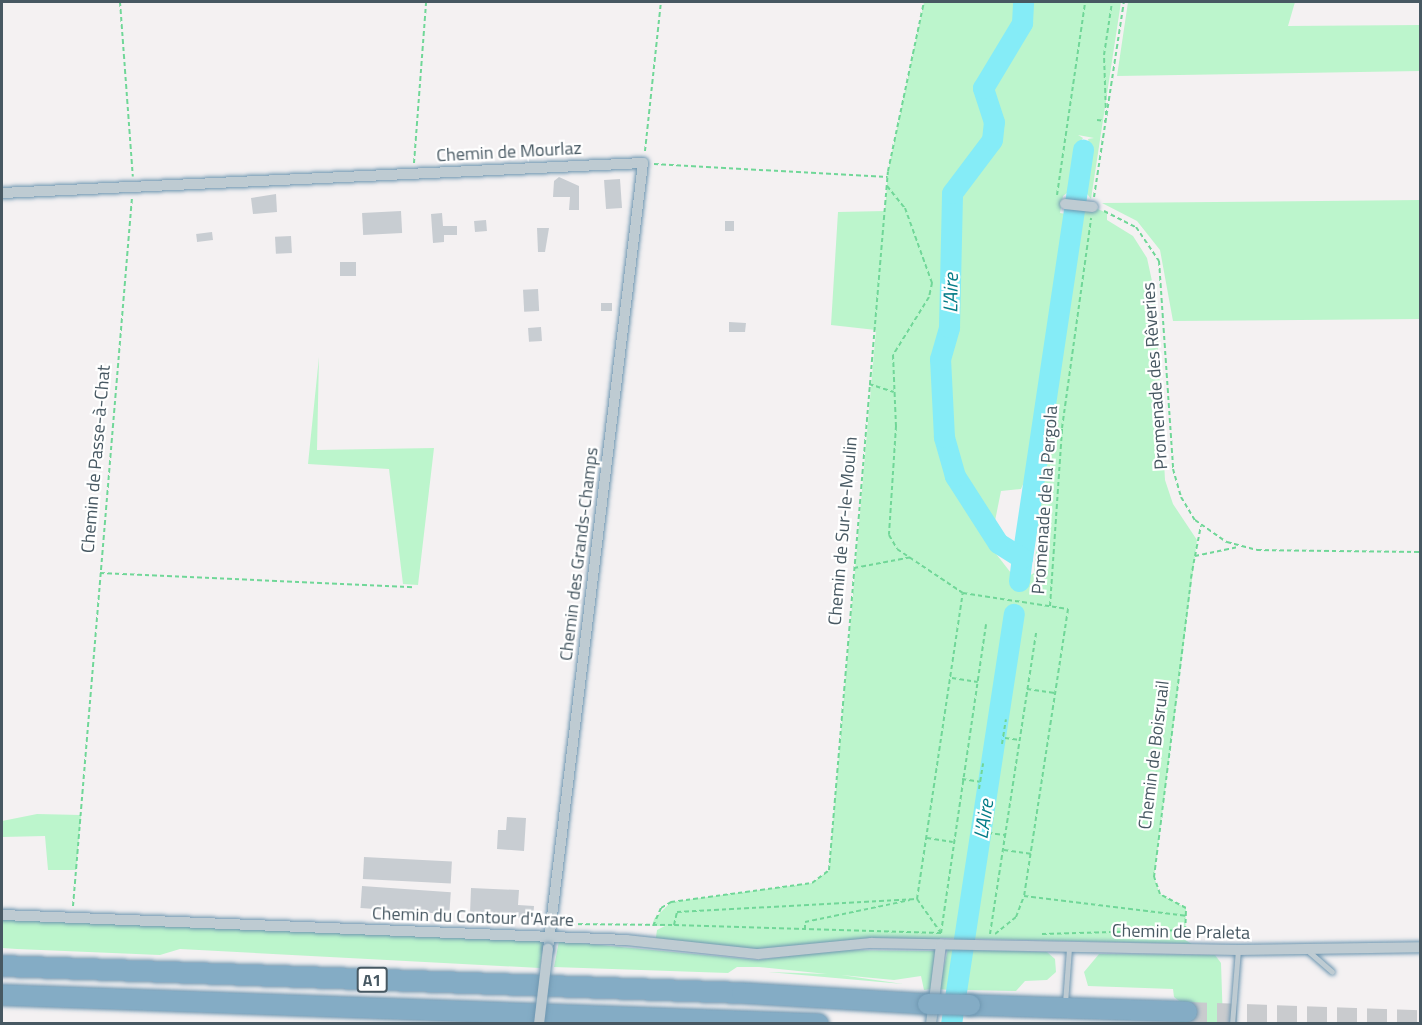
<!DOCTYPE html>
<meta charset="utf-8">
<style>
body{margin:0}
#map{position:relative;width:1422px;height:1025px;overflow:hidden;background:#f4f1f2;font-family:"Titillium Web",sans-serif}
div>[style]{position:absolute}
.green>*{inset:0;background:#bcf5cc}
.river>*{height:21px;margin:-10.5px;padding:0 10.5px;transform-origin:10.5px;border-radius:10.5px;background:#85ecf7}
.building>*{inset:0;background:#c8cdd2;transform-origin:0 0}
.motorway-tunnel>*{height:20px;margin-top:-10px;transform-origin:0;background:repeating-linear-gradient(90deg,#c9cbce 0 20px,transparent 0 30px)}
.path>*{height:2px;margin-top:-1px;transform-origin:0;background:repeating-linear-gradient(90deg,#70d798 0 4.5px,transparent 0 7.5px)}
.roads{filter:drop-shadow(0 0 2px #6f97b1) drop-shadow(0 0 2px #6f97b1)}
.service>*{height:5px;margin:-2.5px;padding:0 2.5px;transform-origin:2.5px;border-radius:2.5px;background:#becbd2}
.minor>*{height:10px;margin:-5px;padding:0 5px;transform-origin:5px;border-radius:5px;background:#becbd2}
.motorway>*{height:20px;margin:-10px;padding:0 10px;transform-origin:10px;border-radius:10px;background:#84acc5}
.bridges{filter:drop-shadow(0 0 2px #6f97b1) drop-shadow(0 0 2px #6f97b1)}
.minor-bridge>*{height:10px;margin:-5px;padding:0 5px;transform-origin:5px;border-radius:5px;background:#becbd2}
.motorway-bridge>*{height:20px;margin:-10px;padding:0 10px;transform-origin:10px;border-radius:10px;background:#84acc5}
span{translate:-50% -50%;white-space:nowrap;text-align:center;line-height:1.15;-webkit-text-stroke:4.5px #fff;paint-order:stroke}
.shield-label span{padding:2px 4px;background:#fff;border:2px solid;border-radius:4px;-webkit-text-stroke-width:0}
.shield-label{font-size:16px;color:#475862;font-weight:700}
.street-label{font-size:18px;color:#475862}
.water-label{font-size:20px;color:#057d88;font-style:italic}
.frame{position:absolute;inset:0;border:3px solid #475862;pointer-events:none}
</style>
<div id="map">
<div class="green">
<i style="clip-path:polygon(924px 2px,1121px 2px,1091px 199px,1084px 190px,1091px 149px,1088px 139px,1094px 138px,1078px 135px,1083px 138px,1077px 147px,1072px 189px,1063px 196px,1060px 213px,1066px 214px,1027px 475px,1021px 489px,1001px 491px,990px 546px,1018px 582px,1034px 573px,1040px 503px,1085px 206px,1093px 207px,1107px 213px,1107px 220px,1133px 236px,1147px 258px,1155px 295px,1165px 480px,1173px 504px,1197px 540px,1154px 877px,1160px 894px,1186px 908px,1185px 940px,1192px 944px,940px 938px,941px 945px,871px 943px,788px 953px,655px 944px,657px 930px,665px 926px,653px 926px,654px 919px,671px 902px,812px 883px,829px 870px,876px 330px,831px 325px,838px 212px,885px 211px,888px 171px)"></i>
<i style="clip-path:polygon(1128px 2px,1295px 2px,1288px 26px,1420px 25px,1420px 71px,1117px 76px)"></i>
<i style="clip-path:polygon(1420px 200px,1420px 319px,1173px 321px,1160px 250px,1137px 221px,1102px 203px)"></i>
<i style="clip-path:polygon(319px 357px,317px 450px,434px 448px,418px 585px,403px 584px,389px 469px,308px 464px)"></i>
<i style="clip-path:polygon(37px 814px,81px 815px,76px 870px,48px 870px,45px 836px,2px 837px,2px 821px)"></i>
<i style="clip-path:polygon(2px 919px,542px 941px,543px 945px,540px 968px,180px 949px,160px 955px,17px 949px,2px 948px)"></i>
<i style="clip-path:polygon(559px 941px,757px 960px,837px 950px,935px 951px,931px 989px,924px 990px,921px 976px,894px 980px,841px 975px,903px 984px,768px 972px,827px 974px,759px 967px,737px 967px,728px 973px,554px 967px)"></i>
<i style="clip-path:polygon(948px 949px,955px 950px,949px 990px,939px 989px)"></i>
<i style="clip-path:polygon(971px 950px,1047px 952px,1055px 959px,1056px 972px,1047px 980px,1025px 981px,1016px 991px,964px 990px)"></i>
<i style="clip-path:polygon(1099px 954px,1215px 955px,1221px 963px,1223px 1023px,1176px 1023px,1183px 1020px,1182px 1003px,1174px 997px,1173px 989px,1088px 986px,1084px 972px)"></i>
</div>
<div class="river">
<i style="left:1022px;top:558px;width:413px;rotate:-81.5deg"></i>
<i style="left:1019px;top:581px;width:23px;rotate:-83deg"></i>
<i style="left:1022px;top:558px;width:28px;rotate:-148deg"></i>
<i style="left:998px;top:543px;width:80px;rotate:-122.7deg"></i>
<i style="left:955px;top:476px;width:41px;rotate:-105.8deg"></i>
<i style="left:944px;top:437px;width:78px;rotate:-92.9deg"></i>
<i style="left:940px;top:359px;width:33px;rotate:-74deg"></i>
<i style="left:949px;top:327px;width:134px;rotate:-88.7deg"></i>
<i style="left:952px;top:193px;width:66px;rotate:-53deg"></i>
<i style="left:992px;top:140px;width:18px;rotate:-84deg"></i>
<i style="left:994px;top:122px;width:36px;rotate:-108deg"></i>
<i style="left:983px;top:88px;width:76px;rotate:-59deg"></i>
<i style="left:1022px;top:23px;width:21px;rotate:-87deg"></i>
<i style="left:951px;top:1024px;width:415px;rotate:-81.3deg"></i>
</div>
<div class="building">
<i style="clip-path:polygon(559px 177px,579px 186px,579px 210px,569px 210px,570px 197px,553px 197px,554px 181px)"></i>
<i style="left:620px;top:179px;width:29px;height:16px;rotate:86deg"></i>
<i style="clip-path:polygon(276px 194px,277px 212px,253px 214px,251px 198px)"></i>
<i style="left:401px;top:211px;width:22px;height:39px;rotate:87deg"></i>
<i style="clip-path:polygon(442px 213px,443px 226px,457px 226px,457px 235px,444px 235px,444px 242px,433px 243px,431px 214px)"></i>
<i style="left:486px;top:220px;width:11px;height:12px;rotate:85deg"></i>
<i style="left:725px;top:221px;width:9px;height:10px"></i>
<i style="clip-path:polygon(537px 228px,549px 228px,545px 252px,538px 252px)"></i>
<i style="left:212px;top:232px;width:8px;height:16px;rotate:83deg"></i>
<i style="left:291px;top:236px;width:17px;height:16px;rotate:87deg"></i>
<i style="left:356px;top:262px;width:14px;height:16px;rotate:90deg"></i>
<i style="left:538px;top:289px;width:22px;height:15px;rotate:87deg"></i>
<i style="left:601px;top:303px;width:11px;height:8px"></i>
<i style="clip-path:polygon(729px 322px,746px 323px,745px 332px,729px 332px)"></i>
<i style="left:541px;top:327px;width:14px;height:13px;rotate:86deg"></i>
<i style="clip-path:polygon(507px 817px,526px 818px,524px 851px,497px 849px,498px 830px,506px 830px)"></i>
<i style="left:364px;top:857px;width:88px;height:22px;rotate:3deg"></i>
<i style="left:362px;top:886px;width:89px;height:22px;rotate:4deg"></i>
<i style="clip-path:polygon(471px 888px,519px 890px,518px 905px,534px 906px,533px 919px,470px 914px)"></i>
</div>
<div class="motorway-tunnel">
<i style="left:1187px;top:1012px;width:233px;rotate:2deg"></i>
</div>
<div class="path">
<i style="left:120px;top:2px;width:175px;rotate:85.8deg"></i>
<i style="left:1106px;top:115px;width:60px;rotate:-91.9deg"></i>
<i style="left:1104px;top:55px;width:54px;rotate:-81.4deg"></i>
<i style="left:1097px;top:120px;width:9px;rotate:6deg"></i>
<i style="left:645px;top:151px;width:150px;rotate:-83.9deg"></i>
<i style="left:414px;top:163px;width:161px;rotate:-85.7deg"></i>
<i style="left:654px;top:164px;width:234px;rotate:3.2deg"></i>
<i style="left:887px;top:186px;width:28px;rotate:51deg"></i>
<i style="left:905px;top:208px;width:80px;rotate:70.2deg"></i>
<i style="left:932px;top:283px;width:14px;rotate:102deg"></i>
<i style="left:929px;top:297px;width:68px;rotate:121.8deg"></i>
<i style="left:893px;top:355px;width:71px;rotate:87.6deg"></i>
<i style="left:896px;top:426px;width:109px;rotate:93.7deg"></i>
<i style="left:889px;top:535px;width:16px;rotate:60deg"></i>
<i style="left:897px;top:549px;width:79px;rotate:33.7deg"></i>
<i style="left:1057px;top:195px;width:195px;rotate:-81.7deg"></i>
<i style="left:1094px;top:197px;width:197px;rotate:-81.3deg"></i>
<i style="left:1104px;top:211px;width:36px;rotate:27deg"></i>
<i style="left:1136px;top:227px;width:41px;rotate:55.9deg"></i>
<i style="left:1159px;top:261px;width:208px;rotate:86.1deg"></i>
<i style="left:1173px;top:469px;width:29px;rotate:74deg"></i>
<i style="left:1181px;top:497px;width:27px;rotate:59deg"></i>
<i style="left:1195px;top:520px;width:39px;rotate:35deg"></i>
<i style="left:1227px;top:542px;width:31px;rotate:15deg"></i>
<i style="left:1257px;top:550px;width:163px;rotate:0.7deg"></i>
<i style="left:869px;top:384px;width:26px;rotate:18deg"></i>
<i style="left:1052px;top:433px;width:27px;rotate:-82deg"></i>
<i style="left:1195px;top:556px;width:31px;rotate:-79deg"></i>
<i style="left:854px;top:568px;width:59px;rotate:-10.7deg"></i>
<i style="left:100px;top:573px;width:314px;rotate:2.6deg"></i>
<i style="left:1050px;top:606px;width:178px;rotate:-86.1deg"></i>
<i style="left:1062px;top:428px;width:212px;rotate:-82.1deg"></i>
<i style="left:952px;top:678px;width:26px;rotate:9deg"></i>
<i style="left:1027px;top:689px;width:28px;rotate:8deg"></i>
<i style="left:1005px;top:738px;width:15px;rotate:8deg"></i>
<i style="left:1002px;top:744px;width:25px;rotate:-81deg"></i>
<i style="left:962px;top:779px;width:18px;rotate:9deg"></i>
<i style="left:979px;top:789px;width:26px;rotate:-81deg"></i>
<i style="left:988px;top:833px;width:17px;rotate:7deg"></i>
<i style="left:927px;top:838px;width:26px;rotate:9deg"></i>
<i style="left:987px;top:840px;width:26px;rotate:-81deg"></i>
<i style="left:1004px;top:850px;width:27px;rotate:8deg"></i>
<i style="left:917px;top:899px;width:309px;rotate:-81.5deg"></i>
<i style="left:963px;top:593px;width:106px;rotate:8.7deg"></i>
<i style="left:1068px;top:609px;width:290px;rotate:98.7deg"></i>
<i style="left:1024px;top:896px;width:163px;rotate:7deg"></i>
<i style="left:917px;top:899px;width:42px;rotate:54.8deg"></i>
<i style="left:941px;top:933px;width:267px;rotate:-178.3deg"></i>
<i style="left:674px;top:925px;width:13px;rotate:-77deg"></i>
<i style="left:677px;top:912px;width:240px;rotate:-3.1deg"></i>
<i style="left:73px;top:906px;width:711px;rotate:-85.24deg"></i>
<i style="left:563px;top:924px;width:111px;rotate:0.5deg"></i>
<i style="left:653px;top:926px;width:20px;rotate:-66deg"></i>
<i style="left:661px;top:908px;width:12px;rotate:-31deg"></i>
<i style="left:671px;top:902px;width:142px;rotate:-7.7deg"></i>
<i style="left:812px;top:883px;width:21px;rotate:-37deg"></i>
<i style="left:829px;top:870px;width:701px;rotate:-85.18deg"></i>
<i style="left:888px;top:171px;width:173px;rotate:-78deg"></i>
<i style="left:805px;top:929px;width:7px;rotate:-90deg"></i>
<i style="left:805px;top:922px;width:107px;rotate:-11.8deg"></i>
<i style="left:941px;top:933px;width:312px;rotate:-81.7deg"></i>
<i style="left:990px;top:934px;width:305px;rotate:-81.3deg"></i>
<i style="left:995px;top:934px;width:27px;rotate:-39deg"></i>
<i style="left:1016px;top:917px;width:22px;rotate:-69deg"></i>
<i style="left:1042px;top:934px;width:143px;rotate:-1.6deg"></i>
<i style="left:1185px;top:938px;width:30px;rotate:-88deg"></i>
<i style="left:1186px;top:908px;width:30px;rotate:-152deg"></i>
<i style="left:1160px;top:894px;width:18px;rotate:-109deg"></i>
<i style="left:1154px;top:877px;width:301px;rotate:-82.9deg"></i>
<i style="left:1191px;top:578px;width:22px;rotate:-80deg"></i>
<i style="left:1195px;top:556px;width:44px;rotate:-11.8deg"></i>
</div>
<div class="roads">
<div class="service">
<i style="left:1307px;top:950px;width:33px;rotate:41deg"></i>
<i style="left:1065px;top:1003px;width:55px;rotate:-85.8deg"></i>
<i style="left:1232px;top:1024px;width:74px;rotate:-85.4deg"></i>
</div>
<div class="minor">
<i style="left:2px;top:193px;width:642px;rotate:-2.68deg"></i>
<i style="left:643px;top:163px;width:792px;rotate:96.89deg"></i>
<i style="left:1065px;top:204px;width:28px;rotate:6deg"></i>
<i style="left:2px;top:915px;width:625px;rotate:2.29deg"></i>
<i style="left:626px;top:940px;width:133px;rotate:6.1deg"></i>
<i style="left:758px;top:954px;width:114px;rotate:-5.6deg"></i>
<i style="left:871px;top:943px;width:367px;rotate:1.1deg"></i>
<i style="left:1238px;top:950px;width:182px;rotate:-0.9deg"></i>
<i style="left:931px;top:1024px;width:80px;rotate:-82.8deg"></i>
</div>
<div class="motorway">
<i style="left:2px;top:966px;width:740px;rotate:2.09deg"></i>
<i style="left:742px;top:993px;width:186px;rotate:3.4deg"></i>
<i style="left:2px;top:995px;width:817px;rotate:2.04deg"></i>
<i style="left:970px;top:1005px;width:217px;rotate:1.8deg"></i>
</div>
</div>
<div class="bridges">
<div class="minor-bridge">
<i style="left:539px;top:1024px;width:76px;rotate:-83.2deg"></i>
</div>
<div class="motorway-bridge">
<i style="left:928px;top:1004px;width:42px;rotate:1.4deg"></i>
</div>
</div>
<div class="shield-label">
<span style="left:372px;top:980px">A1</span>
</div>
<div class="street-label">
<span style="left:509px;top:152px;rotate:-3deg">Chemin de Mourlaz</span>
<span style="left:1155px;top:376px;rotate:-94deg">Promenade des Rêveries</span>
<span style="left:96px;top:459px;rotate:-85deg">Chemin de Passe-à-Chat</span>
<span style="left:1045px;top:500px;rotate:-86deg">Promenade de la Pergola</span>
<span style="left:843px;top:531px;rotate:-85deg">Chemin de Sur-le-Moulin</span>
<span style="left:579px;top:554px;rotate:-83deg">Chemin des Grands-Champs</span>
<span style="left:1154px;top:755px;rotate:-83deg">Chemin de Boisruail</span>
<span style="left:473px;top:917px;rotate:2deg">Chemin du Contour d'Arare</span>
<span style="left:1181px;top:932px;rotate:1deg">Chemin de Praleta</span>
</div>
<div class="water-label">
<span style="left:950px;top:293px;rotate:-89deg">L'Aire</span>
<span style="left:983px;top:819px;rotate:-81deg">L'Aire</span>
</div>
<div class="frame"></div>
</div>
